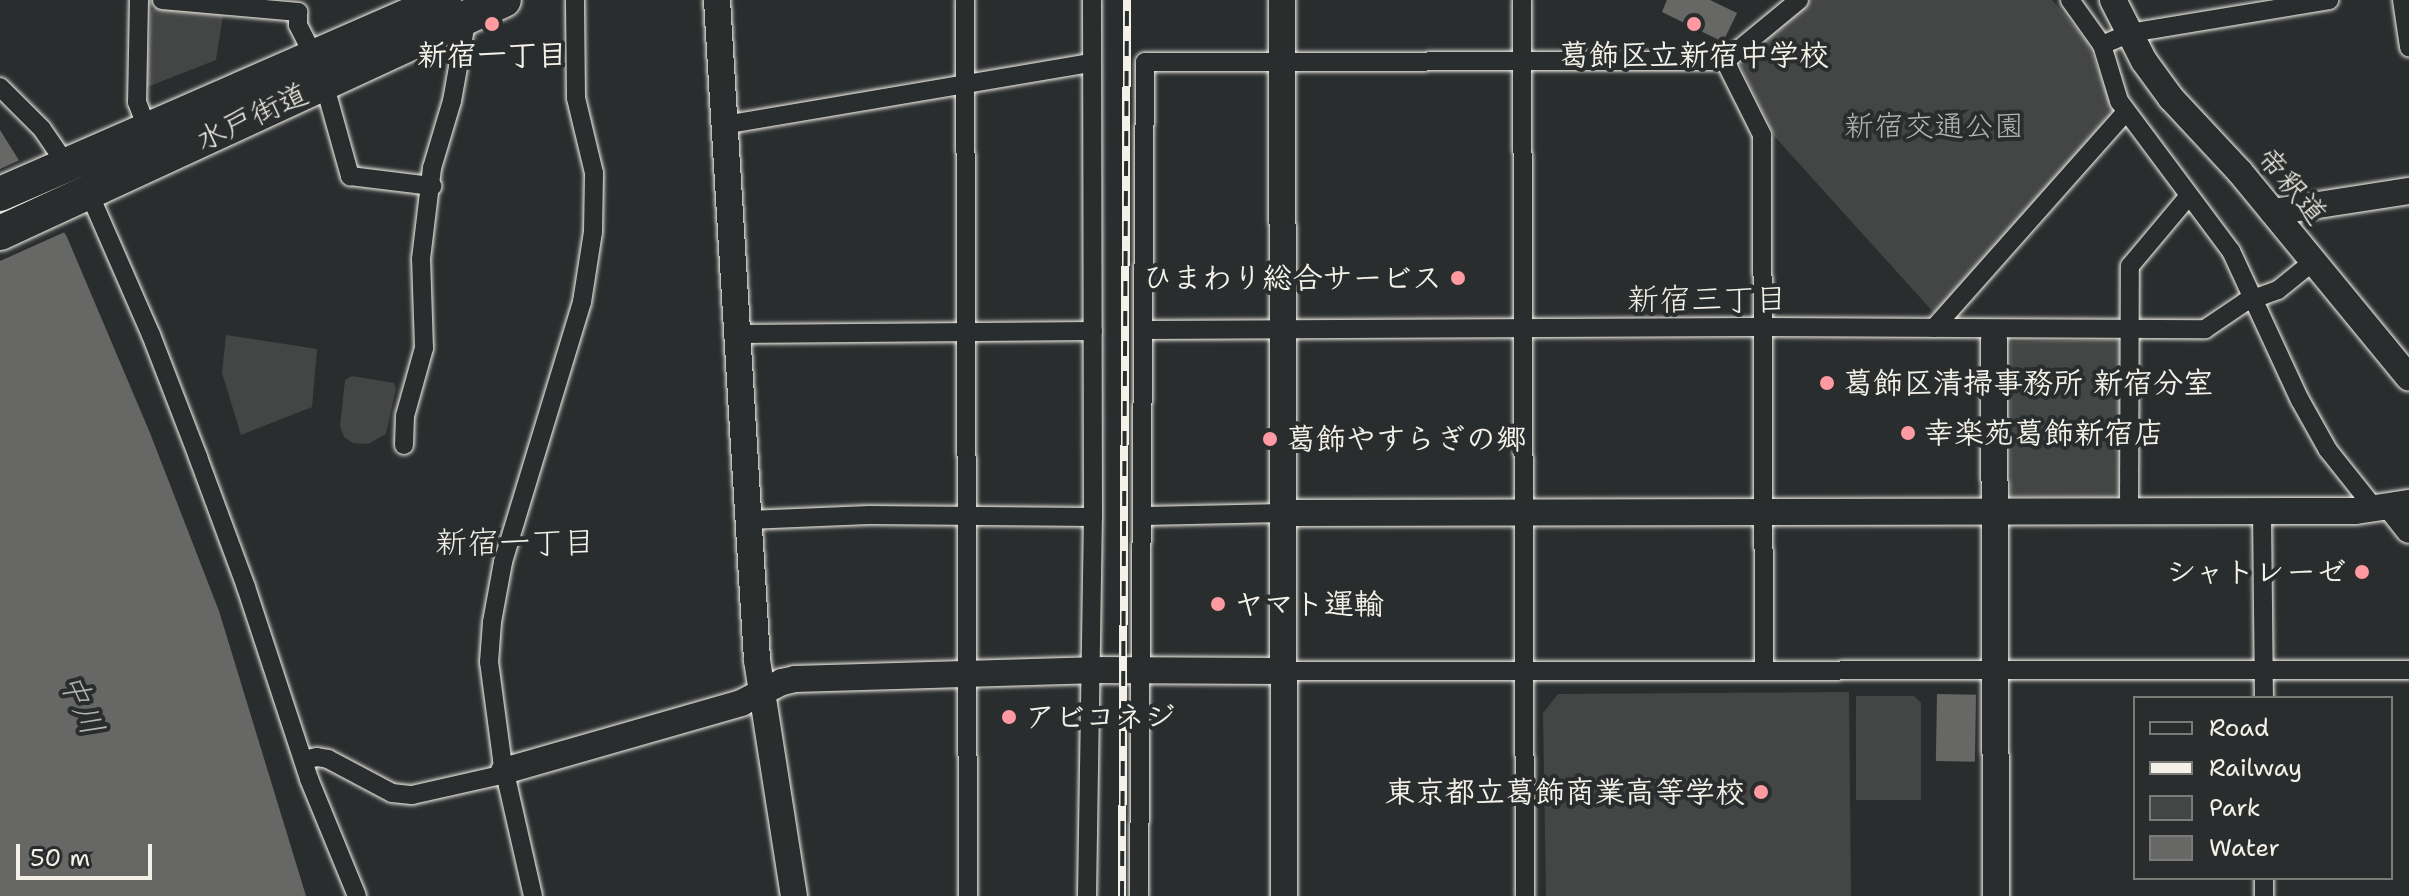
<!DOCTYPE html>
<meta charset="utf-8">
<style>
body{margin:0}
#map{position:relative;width:2409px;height:896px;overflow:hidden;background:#2a2d2e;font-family:"Shantell Sans","Klee One",sans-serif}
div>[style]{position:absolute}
.green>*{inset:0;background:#444645}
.water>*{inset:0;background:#676866;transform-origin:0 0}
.pier>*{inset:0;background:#2a2d2e}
.roads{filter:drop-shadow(0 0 2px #f4f1e8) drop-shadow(0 0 2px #f4f1e8)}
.street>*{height:18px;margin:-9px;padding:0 9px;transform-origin:9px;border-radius:9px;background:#2a2d2e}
.secondary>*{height:26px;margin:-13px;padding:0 13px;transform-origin:13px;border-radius:13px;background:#2a2d2e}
.highway>*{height:34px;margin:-17px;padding:0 17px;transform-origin:17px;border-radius:17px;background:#2a2d2e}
.rail>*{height:8px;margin-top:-4px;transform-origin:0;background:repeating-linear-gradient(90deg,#2a2d2e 0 15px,#f4f1e8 0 30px);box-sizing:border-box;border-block:2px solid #f4f1e8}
.dots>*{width:22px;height:22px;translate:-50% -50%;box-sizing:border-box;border:4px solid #2a2d2e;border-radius:50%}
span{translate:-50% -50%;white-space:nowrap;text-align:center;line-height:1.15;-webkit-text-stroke:8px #2a2d2e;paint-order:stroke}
.poi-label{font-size:30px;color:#f4f1e8;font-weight:700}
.right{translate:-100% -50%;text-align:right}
.left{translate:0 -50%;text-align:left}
.street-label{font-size:30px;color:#f4f1e8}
.park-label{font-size:30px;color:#b6b5af}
.neighbourhood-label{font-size:32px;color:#f4f1e8}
.water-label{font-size:32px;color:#b5b3ae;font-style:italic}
.legend{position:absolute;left:2133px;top:696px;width:260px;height:184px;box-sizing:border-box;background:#2a2d2e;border:2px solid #7b7b78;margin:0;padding:10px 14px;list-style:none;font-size:24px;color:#f4f1e8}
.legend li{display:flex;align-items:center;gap:16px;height:40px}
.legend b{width:40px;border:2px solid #7b7b78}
.scale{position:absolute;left:16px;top:844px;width:136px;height:36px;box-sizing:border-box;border:4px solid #f4f1e8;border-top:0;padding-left:10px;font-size:24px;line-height:28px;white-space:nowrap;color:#f4f1e8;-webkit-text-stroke:6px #2a2d2e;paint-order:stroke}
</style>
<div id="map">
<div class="green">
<i style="clip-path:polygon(1809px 0,2052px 0,2087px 41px,2114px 111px,1935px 314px,1775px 137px,1741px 67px,1741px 57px)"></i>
<i style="clip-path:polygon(156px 7px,223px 15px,216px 60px,147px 87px,151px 11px)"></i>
<i style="clip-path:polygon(226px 335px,317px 349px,312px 407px,241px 435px,222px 373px)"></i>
<i style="clip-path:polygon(2117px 340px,2124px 346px,2122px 492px,2114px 497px,2011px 497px,2011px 342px)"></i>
<i style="clip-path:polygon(352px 376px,394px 383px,396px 388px,386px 434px,368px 444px,353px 443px,344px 437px,340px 426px,345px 380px)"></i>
<i style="clip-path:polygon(1849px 692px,1851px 896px,1546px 896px,1543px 713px,1558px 694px)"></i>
<i style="clip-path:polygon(1856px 696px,1914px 696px,1921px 703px,1921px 800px,1856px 800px)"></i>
</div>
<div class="water">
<i style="clip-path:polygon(1667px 0,1710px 0,1737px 13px,1723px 42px,1662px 12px)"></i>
<i style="clip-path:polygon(0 130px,67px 237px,150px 433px,219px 611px,306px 896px,0 896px)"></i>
<i style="left:1937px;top:694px;width:39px;height:67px;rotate:1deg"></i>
</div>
<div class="pier">
<i style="clip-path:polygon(24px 158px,67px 231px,0 261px,0 169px)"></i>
</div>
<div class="roads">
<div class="street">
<i style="left:139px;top:0;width:102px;rotate:91.1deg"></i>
<i style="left:137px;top:102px;width:28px;rotate:69deg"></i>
<i style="left:162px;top:0;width:137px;rotate:5deg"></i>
<i style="left:298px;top:12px;width:13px;rotate:90deg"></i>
<i style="left:298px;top:25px;width:36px;rotate:63deg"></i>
<i style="left:965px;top:0;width:896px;rotate:89.81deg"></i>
<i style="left:1522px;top:0;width:896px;rotate:89.81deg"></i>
<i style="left:2070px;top:0;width:55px;rotate:54.6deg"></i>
<i style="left:2102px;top:45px;width:59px;rotate:73.1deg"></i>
<i style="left:2119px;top:101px;width:187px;rotate:53.3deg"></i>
<i style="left:2231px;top:251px;width:164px;rotate:65.2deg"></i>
<i style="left:2300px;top:400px;width:57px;rotate:60.8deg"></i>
<i style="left:2328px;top:450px;width:75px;rotate:51.5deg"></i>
<i style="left:2402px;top:0;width:48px;rotate:81.5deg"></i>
<i style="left:2102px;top:45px;width:30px;rotate:-23deg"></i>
<i style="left:2130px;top:33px;width:202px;rotate:-9.4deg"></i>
<i style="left:1725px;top:61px;width:83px;rotate:63.4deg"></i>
<i style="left:1762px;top:135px;width:533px;rotate:89.79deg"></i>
<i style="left:324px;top:83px;width:97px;rotate:74.4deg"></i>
<i style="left:350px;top:176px;width:83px;rotate:7deg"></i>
<i style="left:0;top:87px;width:59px;rotate:45deg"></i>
<i style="left:42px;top:129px;width:42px;rotate:55.6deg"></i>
<i style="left:724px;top:125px;width:372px;rotate:-9.6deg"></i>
<i style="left:89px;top:193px;width:155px;rotate:66.4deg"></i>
<i style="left:151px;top:335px;width:131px;rotate:68.9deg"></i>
<i style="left:198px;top:457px;width:139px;rotate:69.7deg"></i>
<i style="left:246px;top:587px;width:202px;rotate:71.8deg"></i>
<i style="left:309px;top:779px;width:126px;rotate:67.7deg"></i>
<i style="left:1934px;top:328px;width:289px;rotate:-48.4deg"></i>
<i style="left:1143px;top:330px;width:620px;rotate:-0.28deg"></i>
<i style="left:1763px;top:327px;width:442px;rotate:0.3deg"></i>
<i style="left:2205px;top:329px;width:48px;rotate:-34deg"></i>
<i style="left:2245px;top:302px;width:35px;rotate:-20deg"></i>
<i style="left:2278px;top:290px;width:46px;rotate:-38.9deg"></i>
<i style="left:739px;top:334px;width:354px;rotate:-0.5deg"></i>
<i style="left:404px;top:445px;width:29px;rotate:-88deg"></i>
<i style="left:405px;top:416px;width:71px;rotate:-74.4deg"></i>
<i style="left:424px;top:348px;width:89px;rotate:-91.9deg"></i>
<i style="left:421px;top:259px;width:92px;rotate:-83.1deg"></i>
<i style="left:432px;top:168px;width:70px;rotate:-73.4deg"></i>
<i style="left:452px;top:101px;width:85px;rotate:-79.9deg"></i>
<i style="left:2262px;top:511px;width:187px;rotate:89.4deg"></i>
<i style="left:2129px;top:512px;width:246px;rotate:-89.8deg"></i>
<i style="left:2130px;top:266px;width:90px;rotate:-50deg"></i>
<i style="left:1144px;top:516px;width:139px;rotate:-1.2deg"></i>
<i style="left:748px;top:520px;width:121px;rotate:-2.4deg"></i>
<i style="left:869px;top:515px;width:224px;rotate:0.5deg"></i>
<i style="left:1283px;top:671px;width:1126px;rotate:-0.05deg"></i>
<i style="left:303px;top:760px;width:14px;rotate:-12deg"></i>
<i style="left:317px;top:757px;width:11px;rotate:10deg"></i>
<i style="left:328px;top:759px;width:72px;rotate:28deg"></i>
<i style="left:392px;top:793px;width:20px;rotate:6deg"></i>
<i style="left:412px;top:795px;width:95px;rotate:-12.7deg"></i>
<i style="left:2264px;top:878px;width:18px;rotate:90deg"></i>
<i style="left:533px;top:896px;width:140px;rotate:-102.8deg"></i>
<i style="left:502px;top:759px;width:98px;rotate:-97.6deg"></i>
<i style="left:489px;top:662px;width:40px;rotate:-85.7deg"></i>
<i style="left:492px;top:622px;width:61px;rotate:-79.6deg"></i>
<i style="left:503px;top:562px;width:272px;rotate:-73.1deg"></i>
<i style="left:582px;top:302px;width:71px;rotate:-81.1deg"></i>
<i style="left:593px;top:232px;width:59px;rotate:-89deg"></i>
<i style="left:594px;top:173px;width:77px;rotate:-103.5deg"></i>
<i style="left:576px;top:98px;width:98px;rotate:-90.6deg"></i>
<i style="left:1087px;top:896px;width:379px;rotate:-89.1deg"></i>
<i style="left:1093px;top:517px;width:517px;rotate:-90.11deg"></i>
<i style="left:1139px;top:896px;width:834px;rotate:-89.59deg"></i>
<i style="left:1145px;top:62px;width:580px;rotate:-0.1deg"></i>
<i style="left:1725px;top:61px;width:96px;rotate:-39.5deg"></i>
</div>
<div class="secondary">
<i style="left:717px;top:0;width:661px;rotate:86.53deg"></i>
<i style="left:757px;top:660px;width:239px;rotate:81.1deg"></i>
<i style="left:1282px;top:0;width:896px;rotate:89.87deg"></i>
<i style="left:2113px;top:0;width:68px;rotate:63.1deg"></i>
<i style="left:2144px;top:61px;width:46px;rotate:53.9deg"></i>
<i style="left:2171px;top:98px;width:101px;rotate:47deg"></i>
<i style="left:2240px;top:172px;width:266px;rotate:50.6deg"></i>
<i style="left:2273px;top:212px;width:138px;rotate:-8.8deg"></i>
<i style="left:1994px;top:340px;width:556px;rotate:89.79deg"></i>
<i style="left:2391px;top:507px;width:29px;rotate:52deg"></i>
<i style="left:1283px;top:513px;width:1073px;rotate:-0.11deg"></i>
<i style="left:2356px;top:511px;width:54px;rotate:-8.6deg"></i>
<i style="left:504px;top:771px;width:247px;rotate:-16deg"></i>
<i style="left:741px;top:703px;width:46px;rotate:-27.1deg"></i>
<i style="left:782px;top:682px;width:13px;rotate:-13deg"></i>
<i style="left:795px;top:679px;width:296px;rotate:-1.7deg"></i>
<i style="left:1091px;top:670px;width:192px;rotate:0.3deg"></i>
</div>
<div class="highway">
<i style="left:0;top:194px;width:485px;rotate:-23.6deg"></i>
<i style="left:0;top:233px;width:555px;rotate:-24.81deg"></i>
</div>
</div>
<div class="rail">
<i style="left:1122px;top:896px;width:896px;rotate:-89.68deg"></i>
</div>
<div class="dots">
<i style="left:492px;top:24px;background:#ff9aa2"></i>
<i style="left:1694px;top:24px;background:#ff9aa2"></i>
<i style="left:1458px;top:278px;background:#ff9aa2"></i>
<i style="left:1827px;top:383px;background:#ff9aa2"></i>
<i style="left:1908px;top:433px;background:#ff9aa2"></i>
<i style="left:1270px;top:439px;background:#ff9aa2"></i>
<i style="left:2362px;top:572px;background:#ff9aa2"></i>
<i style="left:1218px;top:604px;background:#ff9aa2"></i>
<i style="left:1009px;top:717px;background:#ff9aa2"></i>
<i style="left:1761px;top:792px;background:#ff9aa2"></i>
</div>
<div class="poi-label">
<span style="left:492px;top:55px">新宿一丁目</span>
<span style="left:1694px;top:55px">葛飾区立新宿中学校</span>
<span class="right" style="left:1442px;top:278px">ひまわり総合サービス</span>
<span class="left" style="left:1843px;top:383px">葛飾区清掃事務所 新宿分室</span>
<span class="left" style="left:1924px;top:433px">幸楽苑葛飾新宿店</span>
<span class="left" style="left:1286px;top:439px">葛飾やすらぎの郷</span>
<span class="right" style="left:2346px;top:572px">シャトレーゼ</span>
<span class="left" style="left:1234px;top:604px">ヤマト運輸</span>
<span class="left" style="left:1025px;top:717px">アビコネジ</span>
<span class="right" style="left:1745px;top:792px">東京都立葛飾商業高等学校</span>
</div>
<div class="street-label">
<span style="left:252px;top:117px;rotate:-25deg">水戸街道</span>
<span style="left:2292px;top:186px;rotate:50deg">帝釈道</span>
</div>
<div class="park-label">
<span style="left:1934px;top:126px">新宿交通公園</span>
</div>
<div class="neighbourhood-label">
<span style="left:1707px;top:299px">新宿三丁目</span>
<span style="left:515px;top:542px">新宿一丁目</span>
</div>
<div class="water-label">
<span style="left:82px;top:704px;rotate:67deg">中川</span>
</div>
<ul class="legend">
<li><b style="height:10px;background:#2a2d2e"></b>Road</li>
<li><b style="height:10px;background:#f4f1e8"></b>Railway</li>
<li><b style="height:22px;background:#444645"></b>Park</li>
<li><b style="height:22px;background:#676866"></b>Water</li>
</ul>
<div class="scale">50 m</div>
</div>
